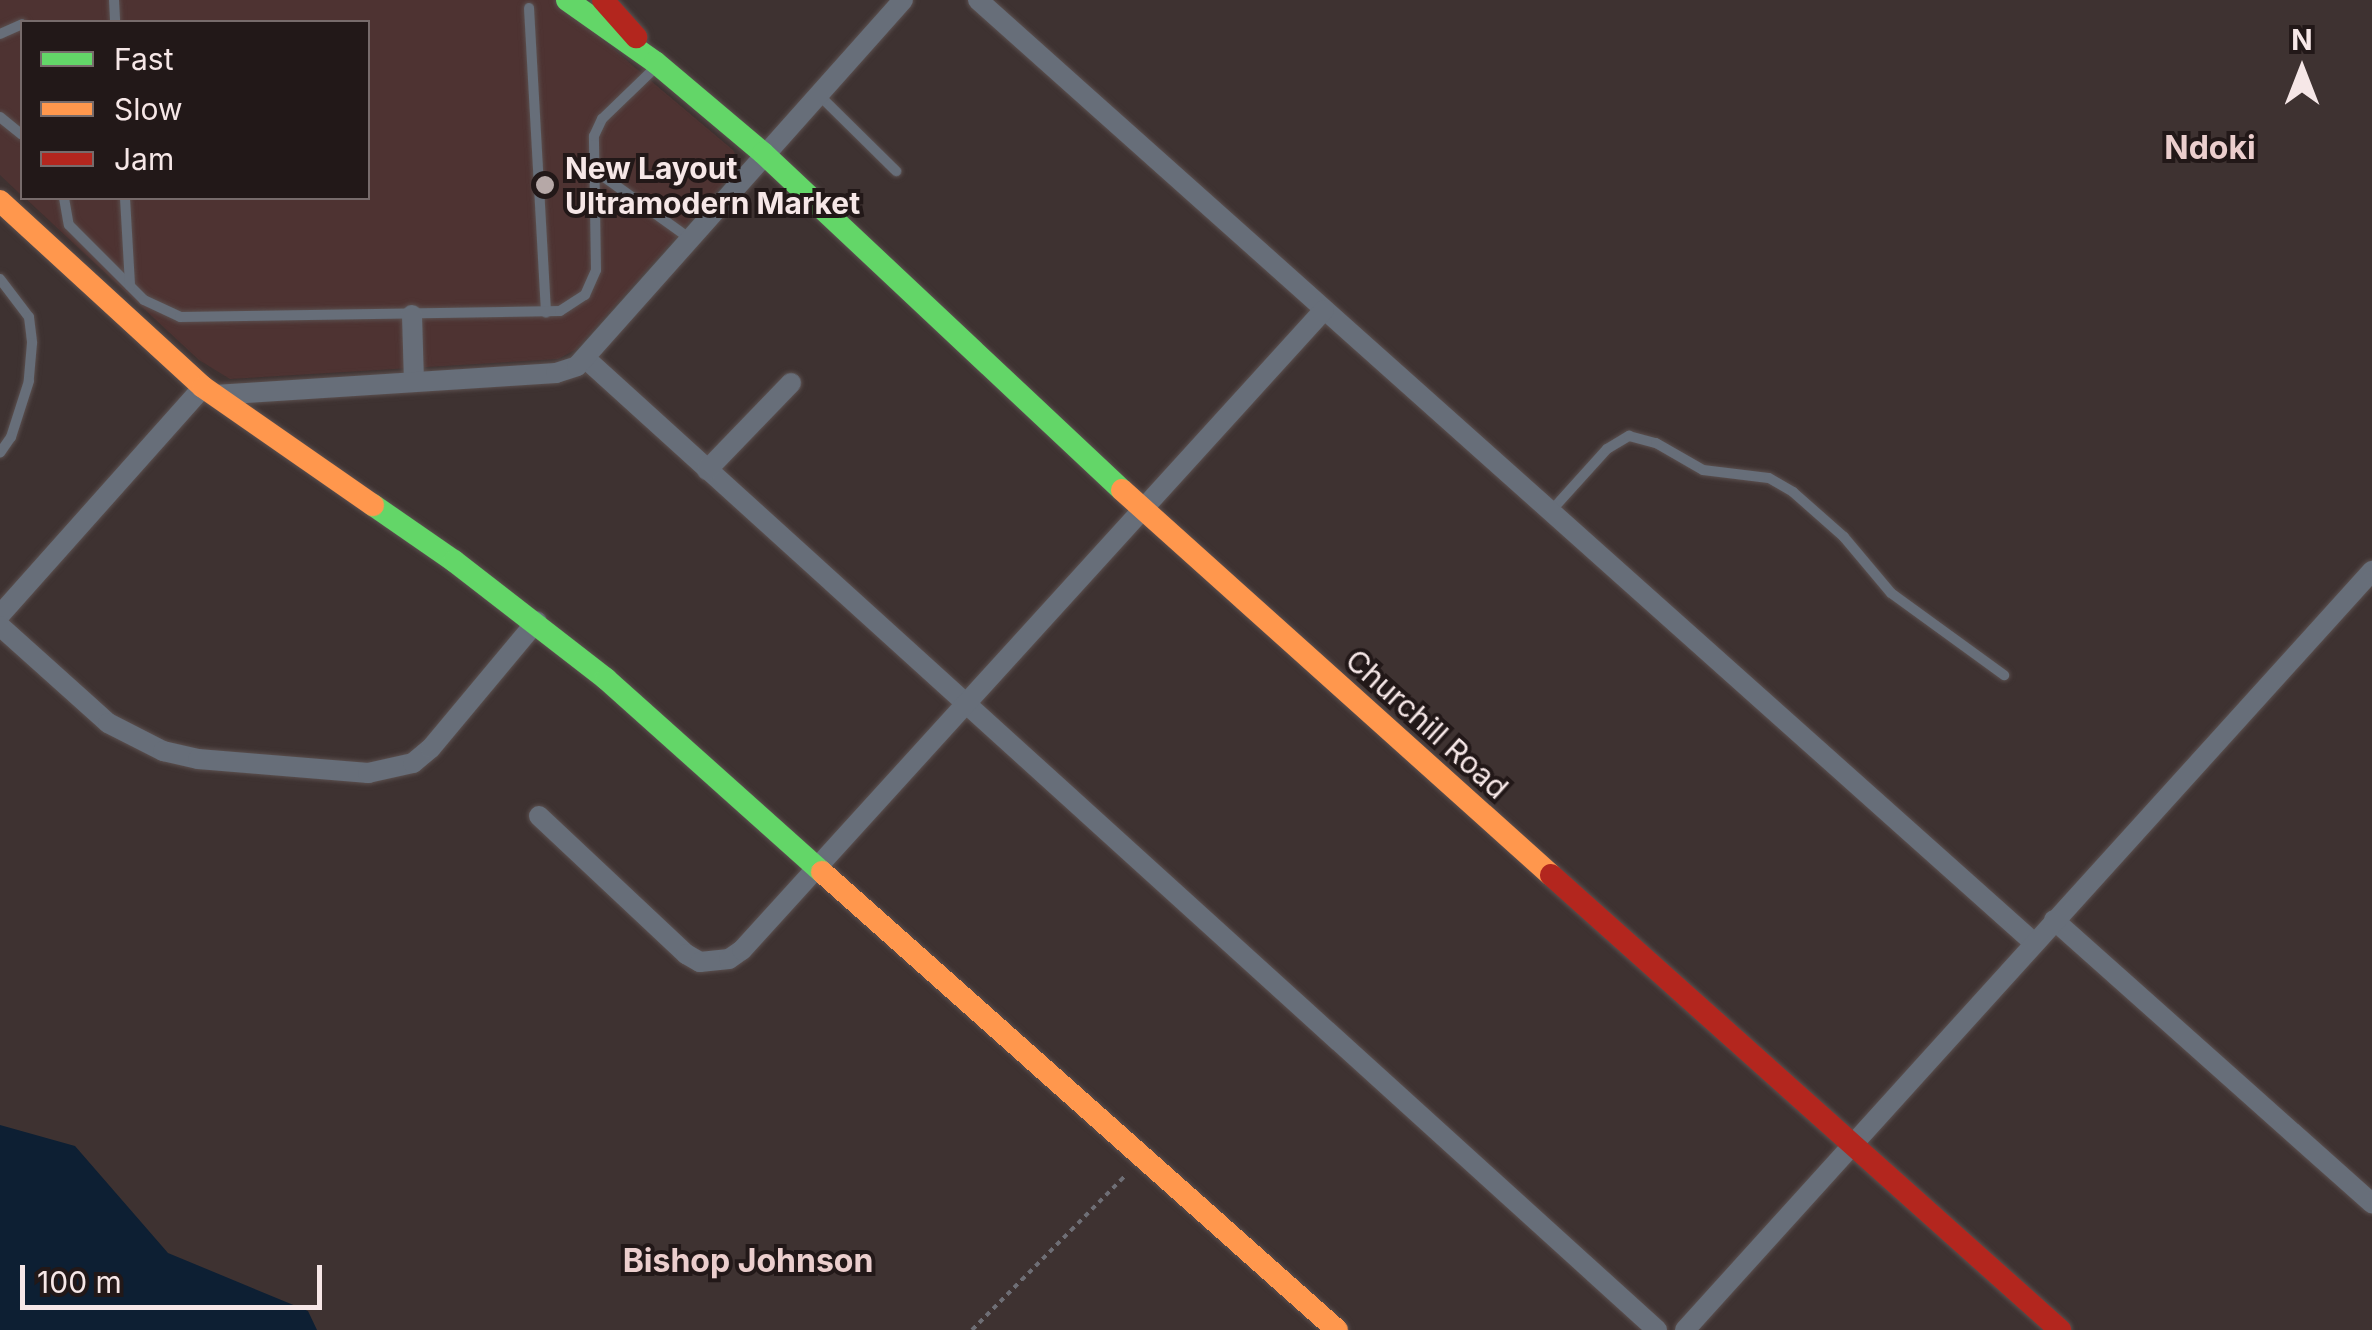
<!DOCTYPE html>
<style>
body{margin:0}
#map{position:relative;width:2372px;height:1330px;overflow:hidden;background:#3e3231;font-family:Inter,sans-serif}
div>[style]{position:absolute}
.built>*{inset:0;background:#4e3332}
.water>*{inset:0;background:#0d1f33}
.path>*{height:4px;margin-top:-2px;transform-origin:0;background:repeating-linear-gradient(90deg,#6e6e75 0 5px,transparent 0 10px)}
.roads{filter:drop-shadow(0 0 2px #5b504f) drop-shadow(0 0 2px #5b504f)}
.lane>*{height:10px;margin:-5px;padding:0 5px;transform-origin:5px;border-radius:5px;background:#676e79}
.street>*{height:20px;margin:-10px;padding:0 10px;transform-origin:10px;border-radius:10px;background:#676e79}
.fast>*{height:22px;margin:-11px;padding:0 11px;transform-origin:11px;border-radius:11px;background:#63d668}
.slow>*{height:22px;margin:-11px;padding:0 11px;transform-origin:11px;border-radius:11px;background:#ff974d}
.jam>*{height:22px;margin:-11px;padding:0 11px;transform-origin:11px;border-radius:11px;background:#b3261e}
.dots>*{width:28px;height:28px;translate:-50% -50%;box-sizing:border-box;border:5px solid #221818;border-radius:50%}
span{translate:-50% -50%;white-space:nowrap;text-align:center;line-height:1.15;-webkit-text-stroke:8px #221818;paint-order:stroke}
.poi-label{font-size:30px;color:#f6e7e7;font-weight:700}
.left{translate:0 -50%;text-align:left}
.street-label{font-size:30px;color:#f6e7e7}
.neighbourhood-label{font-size:32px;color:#ebcecd;font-weight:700}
.legend{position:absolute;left:20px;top:20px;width:350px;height:180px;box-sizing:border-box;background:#221818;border:2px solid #776b6b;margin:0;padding:12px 18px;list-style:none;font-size:30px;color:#f6e7e7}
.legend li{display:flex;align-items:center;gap:20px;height:50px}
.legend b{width:50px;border:2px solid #776b6b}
.north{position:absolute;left:2252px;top:20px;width:100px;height:100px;-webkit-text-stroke:8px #221818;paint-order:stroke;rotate:0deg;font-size:28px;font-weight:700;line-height:40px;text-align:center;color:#f6e7e7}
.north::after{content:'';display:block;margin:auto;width:35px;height:45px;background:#f6e7e7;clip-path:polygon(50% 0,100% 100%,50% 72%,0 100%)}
.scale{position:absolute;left:20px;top:1265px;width:302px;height:45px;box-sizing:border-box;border:5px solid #f6e7e7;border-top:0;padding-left:12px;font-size:30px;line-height:35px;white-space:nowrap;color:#f6e7e7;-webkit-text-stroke:8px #221818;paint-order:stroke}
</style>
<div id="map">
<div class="built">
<i style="clip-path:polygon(0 0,555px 0,733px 150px,738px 160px,732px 174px,575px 350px,558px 359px,230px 379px,199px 360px,25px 198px,368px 198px,368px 22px,22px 22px,22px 196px,0 175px)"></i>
</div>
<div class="water">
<i style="clip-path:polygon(0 1125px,75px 1146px,168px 1253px,308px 1311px,317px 1330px,0 1330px)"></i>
</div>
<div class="path">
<i style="left:972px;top:1330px;width:220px;rotate:-45.2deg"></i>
</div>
<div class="roads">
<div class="lane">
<i style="left:114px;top:0;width:22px;rotate:87deg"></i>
<i style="left:529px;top:8px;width:305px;rotate:86.8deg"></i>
<i style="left:0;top:34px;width:24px;rotate:-24deg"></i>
<i style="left:818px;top:94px;width:110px;rotate:44.6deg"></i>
<i style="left:0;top:117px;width:28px;rotate:39deg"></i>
<i style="left:593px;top:169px;width:118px;rotate:35.7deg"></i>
<i style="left:64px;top:198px;width:27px;rotate:80deg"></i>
<i style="left:69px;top:225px;width:106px;rotate:45deg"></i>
<i style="left:144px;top:300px;width:40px;rotate:25deg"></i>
<i style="left:180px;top:317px;width:380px;rotate:-0.9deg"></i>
<i style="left:560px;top:311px;width:30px;rotate:-33deg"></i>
<i style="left:585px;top:295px;width:27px;rotate:-66deg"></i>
<i style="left:596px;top:270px;width:134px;rotate:-90.9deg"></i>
<i style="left:594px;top:136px;width:19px;rotate:-65deg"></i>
<i style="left:602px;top:119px;width:78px;rotate:-44deg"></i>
<i style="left:125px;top:198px;width:88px;rotate:86.7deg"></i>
<i style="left:0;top:279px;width:48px;rotate:52.7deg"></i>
<i style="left:29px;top:317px;width:26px;rotate:83deg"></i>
<i style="left:32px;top:343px;width:38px;rotate:95deg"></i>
<i style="left:29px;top:381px;width:59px;rotate:107.8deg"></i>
<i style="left:11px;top:437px;width:19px;rotate:125deg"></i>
<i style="left:1551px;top:511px;width:84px;rotate:-47.9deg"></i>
<i style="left:1607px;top:449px;width:26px;rotate:-31deg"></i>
<i style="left:1629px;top:436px;width:28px;rotate:15deg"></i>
<i style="left:1656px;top:443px;width:54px;rotate:29.9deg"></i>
<i style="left:1703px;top:470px;width:66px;rotate:6.9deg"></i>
<i style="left:1769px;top:478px;width:28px;rotate:30deg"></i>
<i style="left:1793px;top:492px;width:68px;rotate:41.4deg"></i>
<i style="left:1844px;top:537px;width:73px;rotate:50deg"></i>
<i style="left:1891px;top:593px;width:140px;rotate:36deg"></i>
</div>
<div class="street">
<i style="left:978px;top:0;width:1414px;rotate:41.76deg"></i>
<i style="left:412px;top:315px;width:67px;rotate:88.3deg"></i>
<i style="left:585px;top:358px;width:1447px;rotate:42.2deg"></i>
<i style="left:215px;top:395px;width:342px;rotate:-3.7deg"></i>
<i style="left:556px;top:373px;width:22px;rotate:-18deg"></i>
<i style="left:577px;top:366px;width:490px;rotate:-48.3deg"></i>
<i style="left:707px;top:470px;width:121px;rotate:-46deg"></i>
<i style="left:0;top:615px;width:305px;rotate:-48.3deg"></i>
<i style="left:0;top:626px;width:145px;rotate:41.9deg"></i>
<i style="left:108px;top:723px;width:62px;rotate:27deg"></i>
<i style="left:163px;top:751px;width:36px;rotate:13deg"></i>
<i style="left:198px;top:759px;width:171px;rotate:4.7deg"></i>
<i style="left:368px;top:773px;width:46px;rotate:-12.5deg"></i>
<i style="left:413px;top:763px;width:23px;rotate:-40deg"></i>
<i style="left:431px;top:748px;width:165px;rotate:-50.2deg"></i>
<i style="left:539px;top:816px;width:202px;rotate:43.2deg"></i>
<i style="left:686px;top:954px;width:16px;rotate:30deg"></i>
<i style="left:700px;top:962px;width:29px;rotate:-6deg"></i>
<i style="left:729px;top:959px;width:16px;rotate:-35deg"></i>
<i style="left:742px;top:950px;width:865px;rotate:-47.72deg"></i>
<i style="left:2054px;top:920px;width:426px;rotate:41.7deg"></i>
<i style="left:1685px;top:1330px;width:1024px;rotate:-47.85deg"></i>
</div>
<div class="fast">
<i style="left:567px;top:0;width:108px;rotate:35.2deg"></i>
<i style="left:655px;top:62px;width:141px;rotate:40.1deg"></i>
<i style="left:763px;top:153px;width:492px;rotate:43.2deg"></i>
<i style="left:373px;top:505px;width:98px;rotate:34.7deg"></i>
<i style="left:454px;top:561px;width:192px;rotate:37.8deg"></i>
<i style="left:606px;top:679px;width:290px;rotate:41.8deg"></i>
</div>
<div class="slow">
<i style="left:0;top:201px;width:275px;rotate:42.5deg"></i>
<i style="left:203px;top:387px;width:207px;rotate:34.8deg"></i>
<i style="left:1122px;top:490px;width:576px;rotate:41.91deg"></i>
<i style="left:822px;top:872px;width:689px;rotate:41.65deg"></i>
</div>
<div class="jam">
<i style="left:603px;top:0;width:50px;rotate:48.3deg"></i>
<i style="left:1551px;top:875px;width:683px;rotate:41.79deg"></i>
</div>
</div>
<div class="dots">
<i style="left:545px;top:185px;background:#b6a8a7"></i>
</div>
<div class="poi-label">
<span class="left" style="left:565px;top:185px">New Layout<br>Ultramodern Market</span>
</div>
<div class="street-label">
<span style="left:1427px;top:724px;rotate:42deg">Churchill Road</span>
</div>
<div class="neighbourhood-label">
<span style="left:2210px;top:148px">Ndoki</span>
<span style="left:748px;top:1261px">Bishop Johnson</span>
</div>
<ul class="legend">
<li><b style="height:12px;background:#63d668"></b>Fast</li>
<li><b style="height:12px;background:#ff974d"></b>Slow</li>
<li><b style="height:12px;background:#b3261e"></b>Jam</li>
</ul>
<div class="north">N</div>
<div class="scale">100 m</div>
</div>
